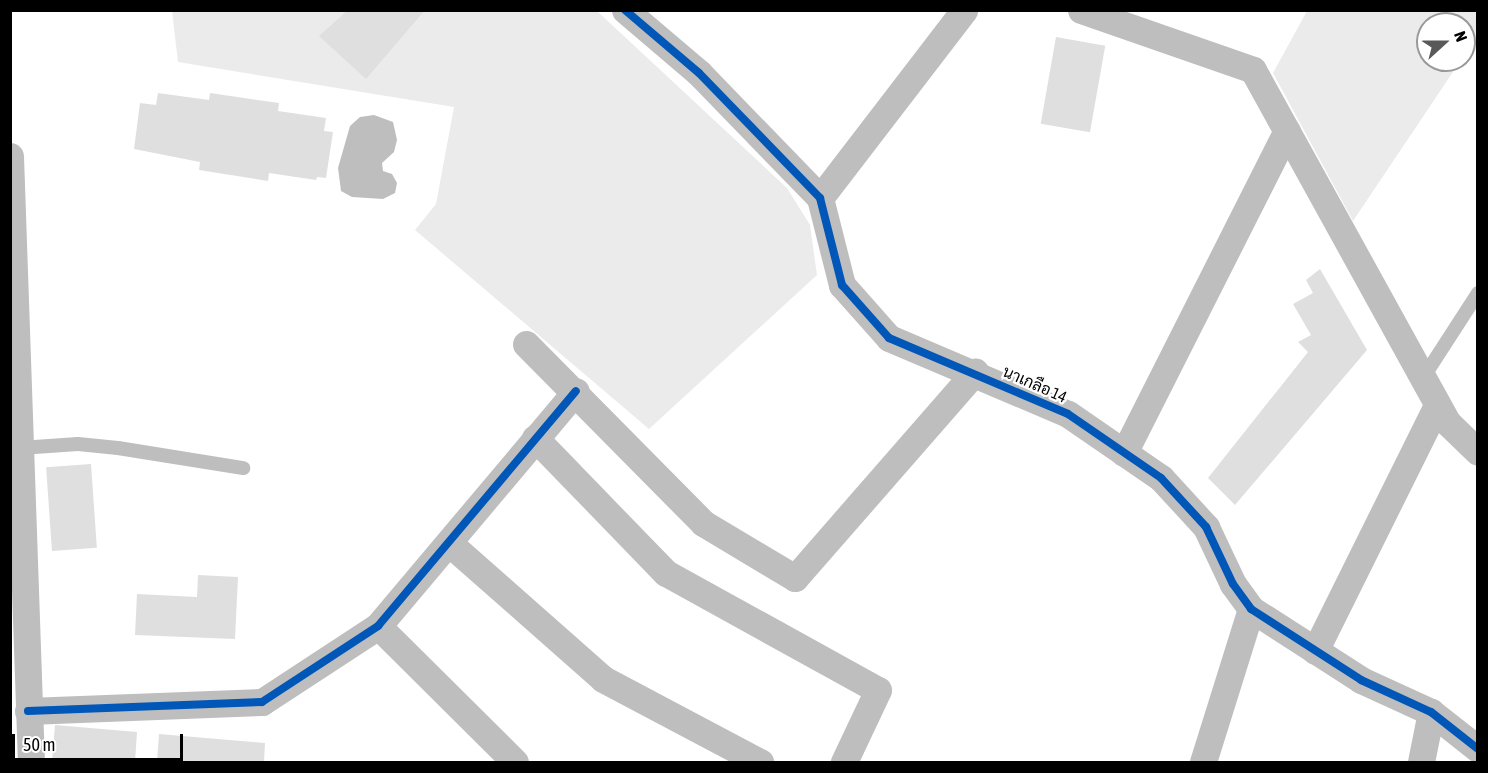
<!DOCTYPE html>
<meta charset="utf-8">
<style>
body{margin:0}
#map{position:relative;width:1488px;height:773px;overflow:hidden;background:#fff;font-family:"Asap Condensed",Sarabun,sans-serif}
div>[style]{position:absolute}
.green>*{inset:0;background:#ebebeb}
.water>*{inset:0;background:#bebebe}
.building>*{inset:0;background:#dfdfdf;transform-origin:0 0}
.service>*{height:14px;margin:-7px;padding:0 7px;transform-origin:7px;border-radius:7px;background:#bebebe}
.minor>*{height:27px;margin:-13.5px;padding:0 13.5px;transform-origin:13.5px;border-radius:13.5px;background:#bebebe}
.cycleway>*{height:8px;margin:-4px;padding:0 4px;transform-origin:4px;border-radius:4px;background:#0057b8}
span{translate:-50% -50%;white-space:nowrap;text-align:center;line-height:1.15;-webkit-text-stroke:4.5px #fff;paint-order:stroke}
.street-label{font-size:16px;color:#000}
.frame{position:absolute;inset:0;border:12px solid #000;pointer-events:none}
.north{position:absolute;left:1416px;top:12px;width:60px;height:60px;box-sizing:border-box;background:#fff;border:2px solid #999;border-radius:50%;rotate:69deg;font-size:16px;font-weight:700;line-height:24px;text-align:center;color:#000}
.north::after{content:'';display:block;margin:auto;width:21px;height:27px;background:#595959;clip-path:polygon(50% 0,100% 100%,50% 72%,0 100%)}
.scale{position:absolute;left:12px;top:734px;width:171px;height:27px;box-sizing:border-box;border:3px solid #000;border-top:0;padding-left:8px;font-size:18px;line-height:21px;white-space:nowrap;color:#000;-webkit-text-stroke:4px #fff;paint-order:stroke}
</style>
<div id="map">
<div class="green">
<i style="clip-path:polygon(172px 11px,597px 11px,787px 188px,810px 225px,817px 275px,649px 429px,415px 230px,436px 204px,454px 107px,178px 62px)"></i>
<i style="clip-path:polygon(1307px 11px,1477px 11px,1477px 35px,1464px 55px,1464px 24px,1428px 24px,1428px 60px,1461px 60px,1353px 221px,1273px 73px)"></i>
</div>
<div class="water">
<i style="clip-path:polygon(374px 115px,393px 122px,397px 140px,394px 152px,382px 163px,383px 171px,392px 174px,397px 183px,395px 193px,383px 199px,352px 197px,341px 191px,338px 168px,350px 126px,360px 117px)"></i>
</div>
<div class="building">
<i style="clip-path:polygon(348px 10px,425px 10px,366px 79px,319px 36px)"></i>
<i style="left:1056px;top:37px;width:50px;height:88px;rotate:10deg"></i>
<i style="clip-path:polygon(158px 93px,209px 100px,210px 93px,279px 103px,278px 111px,326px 118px,324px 131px,333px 132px,326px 178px,317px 177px,316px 180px,269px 173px,268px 181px,199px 170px,200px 162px,134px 149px,140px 103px,156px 105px)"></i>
<i style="clip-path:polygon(1320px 269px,1367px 350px,1235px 505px,1208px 478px,1308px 352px,1298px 342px,1311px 335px,1293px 304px,1313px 293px,1306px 280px)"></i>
<i style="left:91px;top:464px;width:84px;height:45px;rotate:86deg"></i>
<i style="clip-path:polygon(198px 575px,238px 577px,235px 639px,135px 635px,137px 594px,197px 597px)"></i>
<i style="clip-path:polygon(55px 725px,137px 732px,135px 762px,52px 762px)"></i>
<i style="clip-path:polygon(159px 734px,265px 743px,264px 762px,157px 762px)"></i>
</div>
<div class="service">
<i style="left:1423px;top:378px;width:101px;rotate:-57.1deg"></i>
<i style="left:20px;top:448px;width:58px;rotate:-3.9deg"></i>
<i style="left:78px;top:444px;width:40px;rotate:5.7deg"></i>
<i style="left:118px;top:448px;width:127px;rotate:9.1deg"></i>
</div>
<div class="minor">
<i style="left:625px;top:10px;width:97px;rotate:40.4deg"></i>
<i style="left:699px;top:73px;width:174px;rotate:45.9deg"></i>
<i style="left:820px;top:198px;width:90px;rotate:75.8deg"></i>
<i style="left:842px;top:285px;width:71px;rotate:48.4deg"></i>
<i style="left:889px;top:338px;width:194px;rotate:23deg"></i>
<i style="left:1068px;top:414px;width:113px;rotate:34.5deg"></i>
<i style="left:1161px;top:478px;width:67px;rotate:47.4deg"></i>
<i style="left:1206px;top:527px;width:63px;rotate:64.7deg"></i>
<i style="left:1233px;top:584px;width:31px;rotate:54deg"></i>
<i style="left:1251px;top:609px;width:131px;rotate:32.8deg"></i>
<i style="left:1361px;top:680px;width:77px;rotate:24.6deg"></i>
<i style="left:1431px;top:712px;width:60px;rotate:38.2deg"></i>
<i style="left:1081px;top:10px;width:182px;rotate:19.2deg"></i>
<i style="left:1253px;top:70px;width:402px;rotate:61.1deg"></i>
<i style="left:1447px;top:422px;width:43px;rotate:44.1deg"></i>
<i style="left:10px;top:156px;width:606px;rotate:88.02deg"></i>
<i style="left:820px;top:198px;width:237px;rotate:-52.5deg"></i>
<i style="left:526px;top:344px;width:252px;rotate:45.3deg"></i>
<i style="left:703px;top:523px;width:107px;rotate:30.9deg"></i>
<i style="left:795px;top:578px;width:274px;rotate:-48.9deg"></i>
<i style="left:535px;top:438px;width:188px;rotate:45.9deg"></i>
<i style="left:666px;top:573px;width:242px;rotate:28.9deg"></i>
<i style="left:878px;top:690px;width:80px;rotate:115.3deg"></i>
<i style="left:1124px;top:453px;width:361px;rotate:-63.2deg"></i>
<i style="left:449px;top:543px;width:205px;rotate:41.4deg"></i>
<i style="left:603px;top:679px;width:178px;rotate:27.9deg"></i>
<i style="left:378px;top:626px;width:193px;rotate:44.8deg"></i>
<i style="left:1315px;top:651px;width:275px;rotate:-63.6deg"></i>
<i style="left:28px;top:711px;width:234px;rotate:-2.2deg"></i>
<i style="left:262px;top:702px;width:139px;rotate:-33.2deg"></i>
<i style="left:378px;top:626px;width:307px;rotate:-49.9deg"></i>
<i style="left:1203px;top:762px;width:160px;rotate:-72.6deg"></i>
<i style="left:1421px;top:762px;width:51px;rotate:-78.7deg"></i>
</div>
<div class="cycleway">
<i style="left:625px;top:10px;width:97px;rotate:40.4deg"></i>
<i style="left:699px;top:73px;width:174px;rotate:45.9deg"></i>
<i style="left:820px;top:198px;width:90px;rotate:75.8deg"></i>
<i style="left:842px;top:285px;width:71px;rotate:48.4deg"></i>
<i style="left:889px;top:338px;width:194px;rotate:23deg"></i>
<i style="left:1068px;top:414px;width:113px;rotate:34.5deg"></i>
<i style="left:1161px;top:478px;width:67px;rotate:47.4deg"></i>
<i style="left:1206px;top:527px;width:63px;rotate:64.7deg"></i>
<i style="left:1233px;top:584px;width:31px;rotate:54deg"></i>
<i style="left:1251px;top:609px;width:131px;rotate:32.8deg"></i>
<i style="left:1361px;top:680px;width:77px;rotate:24.6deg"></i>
<i style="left:1431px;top:712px;width:60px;rotate:38.2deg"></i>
<i style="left:28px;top:711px;width:234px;rotate:-2.2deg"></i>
<i style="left:262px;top:702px;width:139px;rotate:-33.2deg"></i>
<i style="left:378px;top:626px;width:307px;rotate:-49.9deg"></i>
</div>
<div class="street-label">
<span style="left:1035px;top:384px;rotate:24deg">นาเกลือ 14</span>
</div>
<div class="frame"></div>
<div class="north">N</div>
<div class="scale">50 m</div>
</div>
